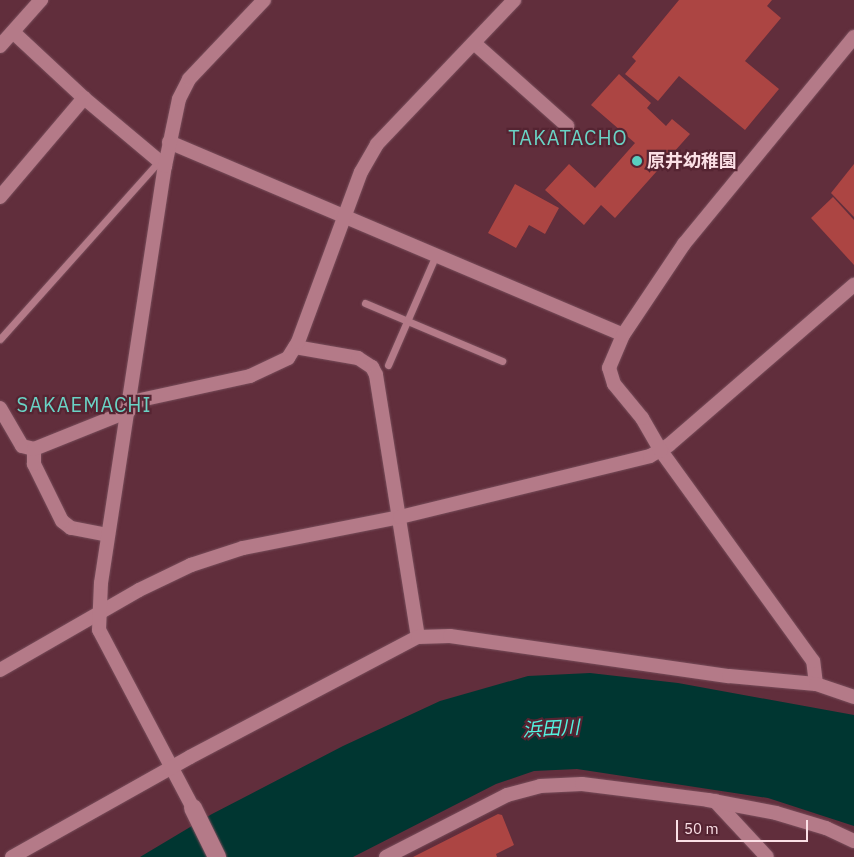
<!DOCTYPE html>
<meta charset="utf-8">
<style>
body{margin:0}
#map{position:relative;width:854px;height:857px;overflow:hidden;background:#612e3c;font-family:"IBM Plex Sans","Noto Sans JP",sans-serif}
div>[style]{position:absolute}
.water>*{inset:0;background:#003631}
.building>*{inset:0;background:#ac4543}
.roads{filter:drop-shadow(0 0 1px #774d5a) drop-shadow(0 0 1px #774d5a)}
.service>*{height:7px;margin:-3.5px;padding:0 3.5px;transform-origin:3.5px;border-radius:3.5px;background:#b47a88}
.minor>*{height:14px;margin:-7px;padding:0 7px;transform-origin:7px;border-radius:7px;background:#b47a88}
.tertiary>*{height:18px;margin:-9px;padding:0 9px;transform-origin:9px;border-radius:9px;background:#b47a88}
.dots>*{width:14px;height:14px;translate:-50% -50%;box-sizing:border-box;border:2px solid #552432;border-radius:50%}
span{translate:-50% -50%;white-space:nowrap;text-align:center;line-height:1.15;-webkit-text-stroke:4.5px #552432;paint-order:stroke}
.poi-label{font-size:18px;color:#fbe0e6;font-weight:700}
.left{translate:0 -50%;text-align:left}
.water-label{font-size:19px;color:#53f2df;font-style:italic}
.quarter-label{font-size:20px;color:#6ad3c5;letter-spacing:1px}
.scale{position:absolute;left:676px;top:820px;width:132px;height:22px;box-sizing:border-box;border:2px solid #fbe0e6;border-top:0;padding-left:6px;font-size:15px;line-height:18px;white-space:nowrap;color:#fbe0e6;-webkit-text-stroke:4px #552432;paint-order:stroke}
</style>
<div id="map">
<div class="water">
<i style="clip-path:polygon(590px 673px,678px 683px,854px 715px,854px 826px,768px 798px,577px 769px,534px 771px,496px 784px,353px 857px,140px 857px,212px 814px,343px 746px,440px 701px,528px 676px)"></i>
</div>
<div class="building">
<i style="clip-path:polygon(679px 0,772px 0,767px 6px,781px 18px,745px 61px,779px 89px,745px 130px,679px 76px,658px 101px,625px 74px,636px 61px,632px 57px)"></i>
<i style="clip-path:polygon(619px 74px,651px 103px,647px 108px,666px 126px,672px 119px,690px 134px,615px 218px,601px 205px,584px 225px,545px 190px,569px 164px,595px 188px,635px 143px,591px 105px)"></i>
<i style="clip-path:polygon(854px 164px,854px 217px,831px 193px)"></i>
<i style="clip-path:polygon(515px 184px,559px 208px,545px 234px,529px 225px,516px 248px,488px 233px)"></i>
<i style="clip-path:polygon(833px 197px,854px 220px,854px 265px,811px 218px)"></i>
<i style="clip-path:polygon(498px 814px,502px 815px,514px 845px,496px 854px,497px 857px,413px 857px)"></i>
</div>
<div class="roads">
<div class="service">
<i style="left:365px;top:303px;width:149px;rotate:22.9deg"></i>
<i style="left:0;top:339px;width:239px;rotate:-48.2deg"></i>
<i style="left:388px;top:365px;width:118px;rotate:-66.5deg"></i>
</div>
<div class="minor">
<i style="left:13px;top:32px;width:97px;rotate:42.9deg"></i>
<i style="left:84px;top:98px;width:106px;rotate:40deg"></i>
<i style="left:474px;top:43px;width:125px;rotate:41.7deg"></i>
<i style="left:0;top:46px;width:62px;rotate:-48.3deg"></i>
<i style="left:169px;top:142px;width:493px;rotate:23deg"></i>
<i style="left:0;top:197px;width:130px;rotate:-49.7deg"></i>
<i style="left:295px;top:347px;width:64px;rotate:9.9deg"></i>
<i style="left:358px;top:358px;width:17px;rotate:33deg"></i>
<i style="left:372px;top:367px;width:9px;rotate:63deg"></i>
<i style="left:376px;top:375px;width:265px;rotate:80.9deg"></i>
<i style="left:131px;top:402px;width:122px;rotate:-12.3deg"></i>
<i style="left:250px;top:376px;width:42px;rotate:-25.3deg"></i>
<i style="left:288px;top:358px;width:19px;rotate:-58deg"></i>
<i style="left:298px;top:342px;width:181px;rotate:-69.7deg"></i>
<i style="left:361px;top:172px;width:32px;rotate:-60deg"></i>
<i style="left:377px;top:144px;width:199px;rotate:-46.4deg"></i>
<i style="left:0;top:408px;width:44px;rotate:59.9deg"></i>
<i style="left:22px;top:446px;width:12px;rotate:14deg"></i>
<i style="left:108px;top:535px;width:38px;rotate:-169deg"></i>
<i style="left:71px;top:528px;width:11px;rotate:-142deg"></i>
<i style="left:62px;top:521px;width:64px;rotate:-116.2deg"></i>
<i style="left:34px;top:464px;width:15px;rotate:-90deg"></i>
<i style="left:34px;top:449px;width:102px;rotate:-21.8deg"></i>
<i style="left:0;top:670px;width:160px;rotate:-29.9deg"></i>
<i style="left:139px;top:590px;width:58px;rotate:-25.7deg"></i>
<i style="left:191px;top:565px;width:55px;rotate:-18.1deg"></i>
<i style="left:243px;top:548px;width:160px;rotate:-11.2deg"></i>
<i style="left:400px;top:517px;width:257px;rotate:-13.7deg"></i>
<i style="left:650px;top:456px;width:22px;rotate:-30deg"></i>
<i style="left:669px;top:445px;width:245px;rotate:-40.9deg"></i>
<i style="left:816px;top:684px;width:23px;rotate:-97deg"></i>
<i style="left:813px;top:661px;width:259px;rotate:-125.9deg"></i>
<i style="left:661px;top:451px;width:38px;rotate:-120deg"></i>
<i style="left:642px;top:418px;width:44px;rotate:-129.5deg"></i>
<i style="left:614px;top:384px;width:17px;rotate:-107deg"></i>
<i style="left:609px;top:368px;width:36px;rotate:-67deg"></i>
<i style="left:623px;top:335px;width:110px;rotate:-56.2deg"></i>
<i style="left:684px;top:244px;width:268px;rotate:-50.6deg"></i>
<i style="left:715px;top:801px;width:76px;rotate:47.1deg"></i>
<i style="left:193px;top:808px;width:201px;rotate:-117.8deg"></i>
<i style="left:99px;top:630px;width:47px;rotate:-87.6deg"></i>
<i style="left:101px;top:583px;width:422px;rotate:-81.3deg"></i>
<i style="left:165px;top:166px;width:68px;rotate:-78.2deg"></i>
<i style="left:179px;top:99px;width:22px;rotate:-63deg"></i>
<i style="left:189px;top:79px;width:109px;rotate:-46.5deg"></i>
<i style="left:12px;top:857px;width:204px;rotate:-29.3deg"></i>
<i style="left:190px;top:757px;width:258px;rotate:-27.8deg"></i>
<i style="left:418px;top:637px;width:32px;rotate:-2deg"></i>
<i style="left:450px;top:636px;width:282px;rotate:8.2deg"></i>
<i style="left:729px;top:676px;width:87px;rotate:5.3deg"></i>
<i style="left:816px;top:684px;width:40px;rotate:18.9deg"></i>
<i style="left:386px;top:857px;width:136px;rotate:-27.1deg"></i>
<i style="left:507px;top:795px;width:34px;rotate:-15deg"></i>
<i style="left:540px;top:786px;width:42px;rotate:-2.7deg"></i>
<i style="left:582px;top:784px;width:127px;rotate:7.2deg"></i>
<i style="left:708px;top:800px;width:69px;rotate:10.8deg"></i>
<i style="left:776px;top:813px;width:52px;rotate:16.7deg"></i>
<i style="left:826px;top:828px;width:31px;rotate:25deg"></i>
</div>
<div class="tertiary">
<i style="left:193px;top:808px;width:55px;rotate:63.9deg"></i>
</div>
</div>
<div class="dots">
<i style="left:637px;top:161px;background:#59cebf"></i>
</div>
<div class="poi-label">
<span class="left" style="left:647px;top:161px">原井幼稚園</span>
</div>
<div class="water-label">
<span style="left:551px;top:729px;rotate:-3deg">浜田川</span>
</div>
<div class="quarter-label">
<span style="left:568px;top:137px">TAKATACHO</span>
<span style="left:84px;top:404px">SAKAEMACHI</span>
</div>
<div class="scale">50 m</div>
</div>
